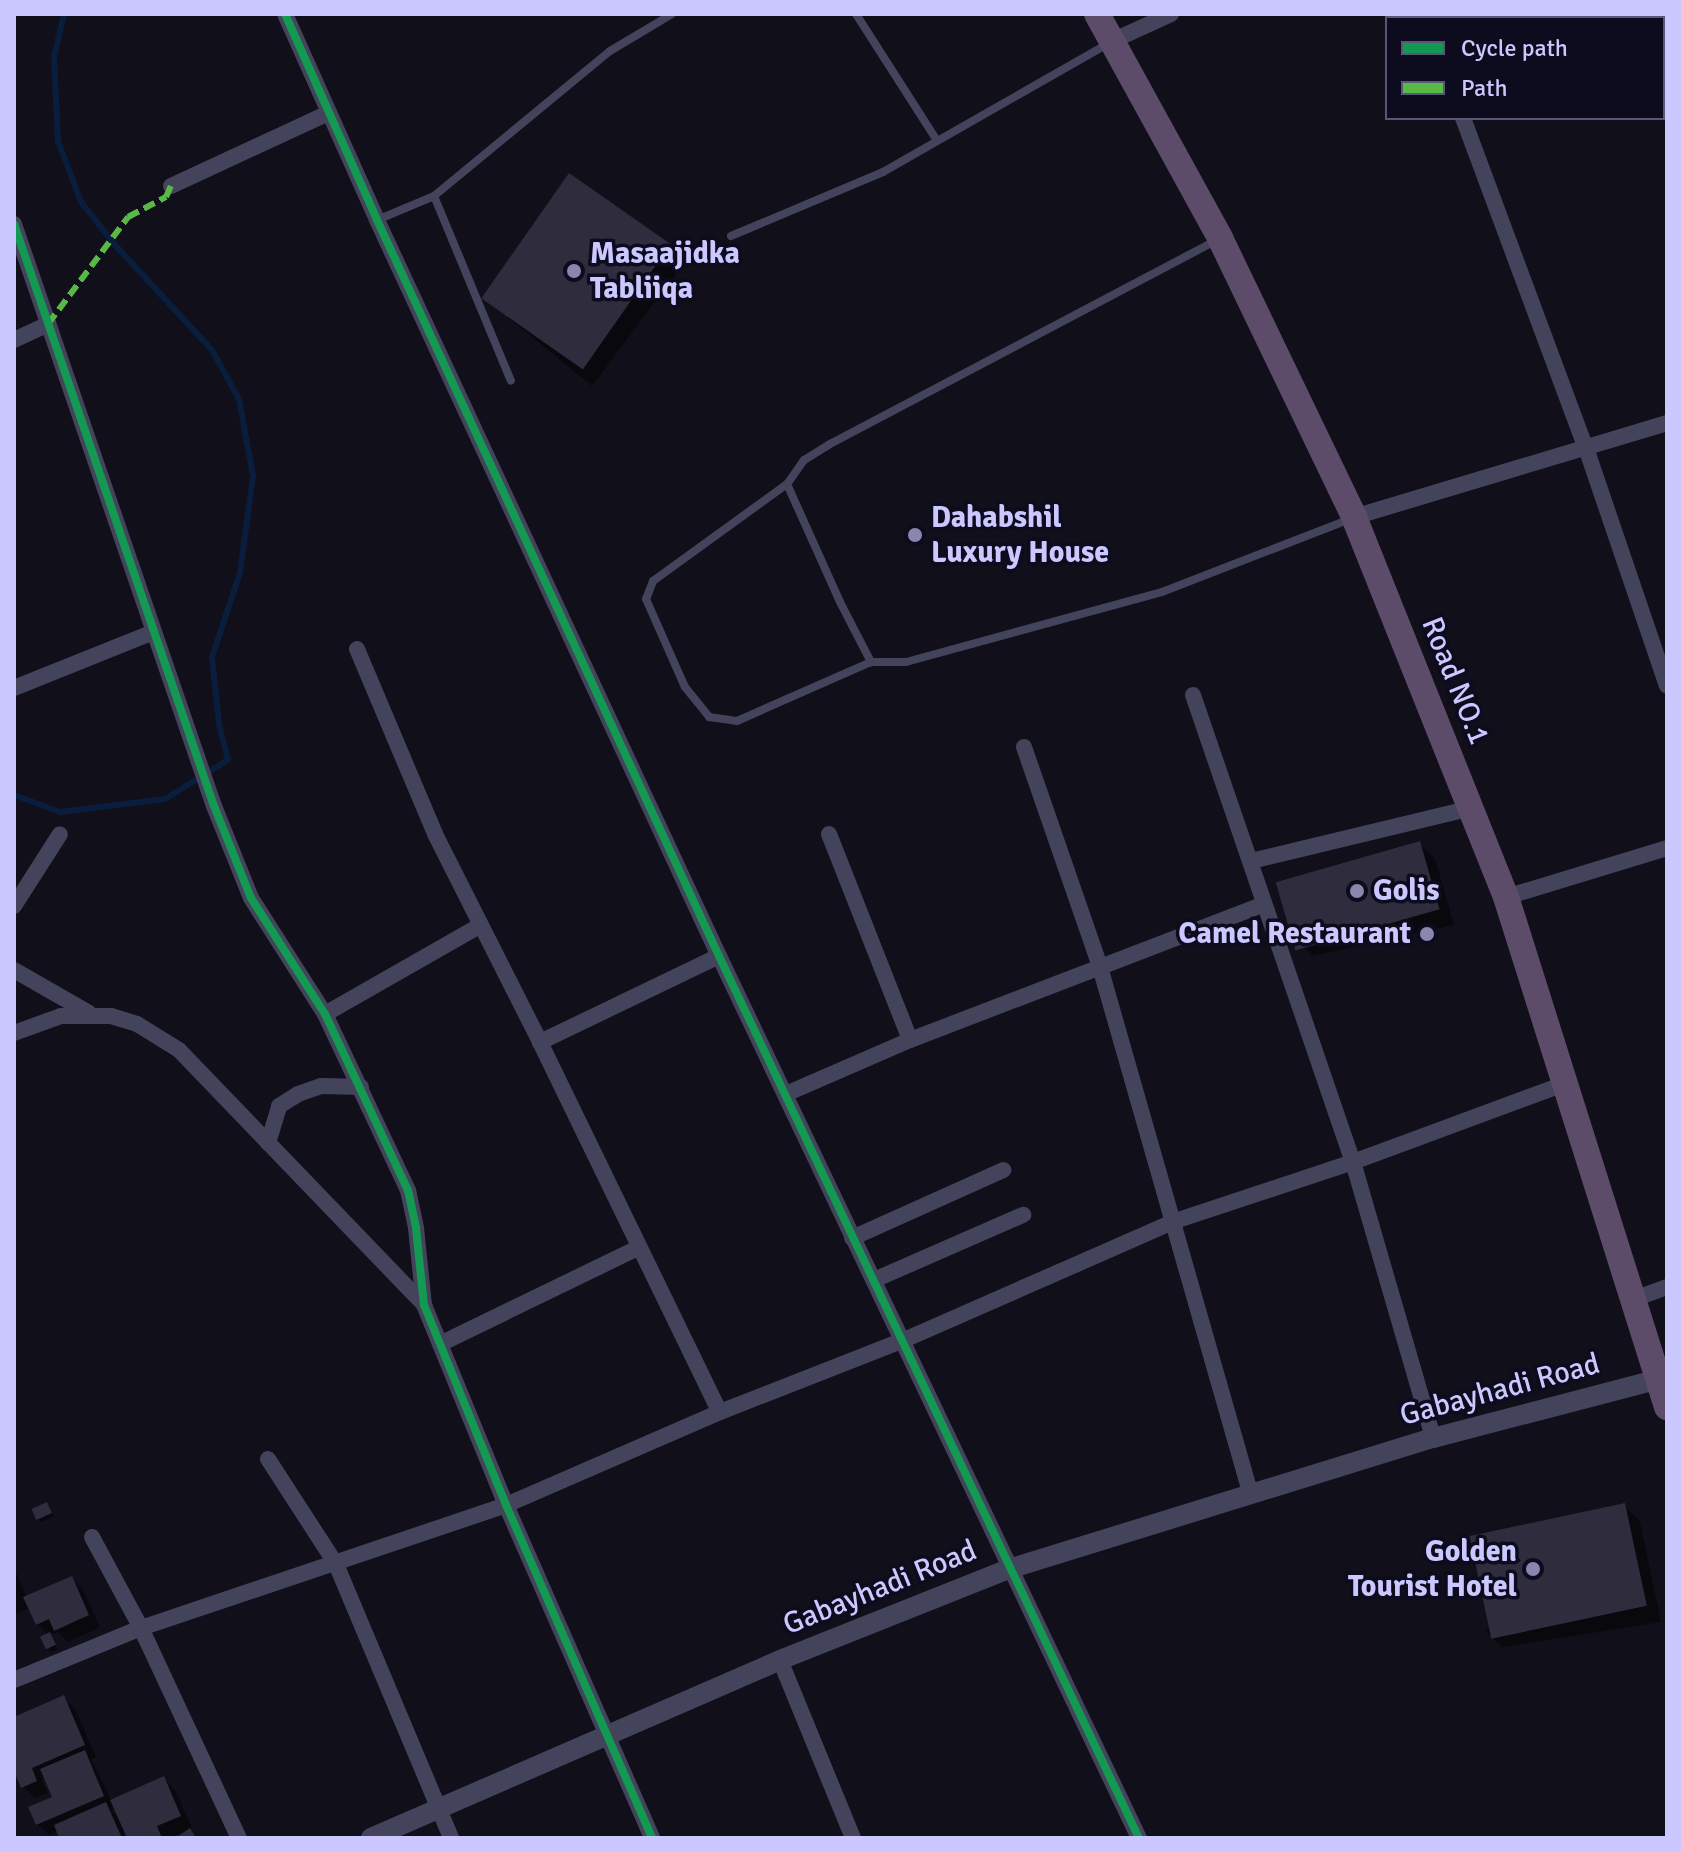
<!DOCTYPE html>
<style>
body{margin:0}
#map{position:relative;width:1681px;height:1852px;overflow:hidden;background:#100f1a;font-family:Signika,sans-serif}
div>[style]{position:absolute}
.shadow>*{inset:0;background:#0007}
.stream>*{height:6px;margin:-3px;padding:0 3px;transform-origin:3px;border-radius:3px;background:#091e3d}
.building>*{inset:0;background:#2e2c3d;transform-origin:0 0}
.service>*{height:8px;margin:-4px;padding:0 4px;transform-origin:4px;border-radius:4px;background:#43445b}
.minor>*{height:16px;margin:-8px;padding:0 8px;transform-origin:8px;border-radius:8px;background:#43445b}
.tertiary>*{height:20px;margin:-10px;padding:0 10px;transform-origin:10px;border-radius:10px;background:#43445b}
.trunk>*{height:26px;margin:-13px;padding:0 13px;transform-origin:13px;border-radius:13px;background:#5c4c6a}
.quiet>*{height:6px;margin-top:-3px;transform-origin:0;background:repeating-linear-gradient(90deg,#58b947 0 12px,transparent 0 18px)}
.cycleway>*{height:8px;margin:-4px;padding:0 4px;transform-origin:4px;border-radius:4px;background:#139951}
.dots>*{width:22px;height:22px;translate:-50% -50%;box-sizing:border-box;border:4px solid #0d0b1e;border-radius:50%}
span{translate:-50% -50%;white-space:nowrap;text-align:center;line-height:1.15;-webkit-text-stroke:7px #0d0b1e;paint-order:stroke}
.poi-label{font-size:30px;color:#cbc8ff;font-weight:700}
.left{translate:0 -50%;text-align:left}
.right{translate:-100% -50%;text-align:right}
.street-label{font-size:30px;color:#cbc8ff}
.frame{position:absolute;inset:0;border:16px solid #cbc8ff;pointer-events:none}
.legend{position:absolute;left:1385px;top:16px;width:280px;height:104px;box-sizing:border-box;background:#0d0b1e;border:2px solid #595778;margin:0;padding:10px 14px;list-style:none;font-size:24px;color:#cbc8ff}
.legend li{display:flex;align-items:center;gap:16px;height:40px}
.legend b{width:40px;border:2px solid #595778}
</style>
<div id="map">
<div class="shadow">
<i style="clip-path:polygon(668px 247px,684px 263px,592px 386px,482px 296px)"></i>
<i style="clip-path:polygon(1419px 843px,1435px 859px,1454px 925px,1312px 956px,1296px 940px)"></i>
<i style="clip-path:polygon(1624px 1505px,1640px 1522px,1661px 1622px,1502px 1647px,1486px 1631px)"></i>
<i style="clip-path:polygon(49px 1508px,54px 1516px,42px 1522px,38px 1519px)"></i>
<i style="clip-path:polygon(14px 1568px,27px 1598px,71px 1578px,83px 1590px,100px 1627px,68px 1642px,58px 1632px,50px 1635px,58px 1649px,50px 1652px,48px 1635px,37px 1624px,30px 1607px,14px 1615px)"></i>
<i style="clip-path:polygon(evenodd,63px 1698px,75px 1709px,96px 1757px,91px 1759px,112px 1801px,164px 1779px,175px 1790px,192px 1828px,189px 1829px,196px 1838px,181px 1838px,179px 1834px,169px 1838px,61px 1838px,59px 1831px,49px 1835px,37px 1824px,55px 1798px,47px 1778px,42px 1780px,48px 1793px,35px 1798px,23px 1786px,14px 1766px,14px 1719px,63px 1698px,116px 1808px,121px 1820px,111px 1810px,116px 1808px)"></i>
</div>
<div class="stream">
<i style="left:14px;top:795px;width:49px;rotate:20.3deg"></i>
<i style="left:60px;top:812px;width:106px;rotate:-7.1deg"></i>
<i style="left:165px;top:799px;width:74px;rotate:-31.8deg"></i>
<i style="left:228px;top:760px;width:38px;rotate:-104deg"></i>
<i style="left:219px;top:723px;width:66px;rotate:-96.1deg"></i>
<i style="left:212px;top:657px;width:89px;rotate:-71.6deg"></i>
<i style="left:240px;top:573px;width:98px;rotate:-82.4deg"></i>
<i style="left:253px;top:476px;width:78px;rotate:-100.3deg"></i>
<i style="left:239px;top:399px;width:56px;rotate:-118.9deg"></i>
<i style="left:212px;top:350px;width:143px;rotate:-132.7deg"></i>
<i style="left:115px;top:245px;width:55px;rotate:-128.3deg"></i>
<i style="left:81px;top:202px;width:65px;rotate:-110.7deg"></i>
<i style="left:58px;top:141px;width:84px;rotate:-92.7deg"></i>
<i style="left:54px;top:57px;width:44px;rotate:-76.9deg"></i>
</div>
<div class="building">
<i style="left:569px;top:173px;width:124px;height:153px;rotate:35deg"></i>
<i style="left:1420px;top:841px;width:71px;height:150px;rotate:74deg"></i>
<i style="left:47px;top:1502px;width:12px;height:17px;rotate:66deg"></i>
<i style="left:1625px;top:1503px;width:105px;height:159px;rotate:78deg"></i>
<i style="clip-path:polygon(72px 1576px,89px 1615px,54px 1631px,49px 1619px,36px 1625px,23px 1597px)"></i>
<i style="left:50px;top:1632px;width:14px;height:11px;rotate:65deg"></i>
<i style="clip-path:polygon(64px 1695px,85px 1745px,32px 1768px,37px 1781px,21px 1788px,14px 1771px,14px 1717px)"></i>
<i style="clip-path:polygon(85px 1750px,104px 1796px,36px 1825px,28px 1807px,52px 1797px,40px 1769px)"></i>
<i style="clip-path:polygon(164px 1776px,181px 1816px,157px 1826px,162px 1838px,127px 1838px,110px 1800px)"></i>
<i style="clip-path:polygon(106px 1802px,122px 1838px,59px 1838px,54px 1825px)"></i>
<i style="clip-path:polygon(190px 1828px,196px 1838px,179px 1838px,178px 1836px)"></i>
</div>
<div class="service">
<i style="left:856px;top:14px;width:148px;rotate:57.4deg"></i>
<i style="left:434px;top:196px;width:200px;rotate:67.4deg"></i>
<i style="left:377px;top:220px;width:62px;rotate:-22.8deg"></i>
<i style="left:434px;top:196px;width:228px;rotate:-39.5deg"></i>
<i style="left:610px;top:51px;width:72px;rotate:-30.8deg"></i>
<i style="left:731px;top:236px;width:165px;rotate:-22.8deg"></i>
<i style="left:883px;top:172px;width:258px;rotate:-29.7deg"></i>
<i style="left:1217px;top:240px;width:437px;rotate:152.2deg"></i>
<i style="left:830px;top:444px;width:31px;rotate:148deg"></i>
<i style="left:804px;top:460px;width:29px;rotate:125deg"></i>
<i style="left:787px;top:484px;width:165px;rotate:144.1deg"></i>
<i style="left:653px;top:581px;width:19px;rotate:111deg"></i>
<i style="left:646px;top:599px;width:96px;rotate:66.1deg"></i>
<i style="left:685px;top:687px;width:38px;rotate:51deg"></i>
<i style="left:709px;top:717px;width:28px;rotate:8deg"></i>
<i style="left:737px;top:721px;width:146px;rotate:-23.8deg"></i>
<i style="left:871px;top:662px;width:35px"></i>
<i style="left:906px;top:662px;width:265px;rotate:-15.3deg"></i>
<i style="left:1162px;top:592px;width:202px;rotate:-21.2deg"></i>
<i style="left:787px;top:484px;width:129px;rotate:65.8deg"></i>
<i style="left:840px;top:602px;width:68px;rotate:62.7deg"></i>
</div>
<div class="minor">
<i style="left:285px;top:14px;width:226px;rotate:65.9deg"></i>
<i style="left:377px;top:220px;width:812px;rotate:65.08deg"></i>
<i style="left:719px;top:956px;width:977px;rotate:64.54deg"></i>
<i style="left:1424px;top:14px;width:4px;rotate:76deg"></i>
<i style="left:1643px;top:14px;width:4px;rotate:76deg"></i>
<i style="left:1112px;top:41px;width:65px;rotate:-24.6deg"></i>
<i style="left:1663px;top:68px;width:11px;rotate:68deg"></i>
<i style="left:1463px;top:118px;width:352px;rotate:69.6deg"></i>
<i style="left:1586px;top:448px;width:251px;rotate:71.2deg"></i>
<i style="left:171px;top:186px;width:173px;rotate:-24.9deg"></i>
<i style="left:14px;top:224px;width:615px;rotate:71.04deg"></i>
<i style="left:214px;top:806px;width:99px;rotate:68.1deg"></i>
<i style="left:251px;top:898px;width:138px;rotate:57.5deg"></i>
<i style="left:325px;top:1014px;width:195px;rotate:64.8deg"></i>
<i style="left:408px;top:1190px;width:39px;rotate:78deg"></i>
<i style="left:416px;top:1228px;width:77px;rotate:84.1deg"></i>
<i style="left:424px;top:1305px;width:216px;rotate:67.7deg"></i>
<i style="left:506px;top:1505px;width:364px;rotate:66.3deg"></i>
<i style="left:14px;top:340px;width:38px;rotate:-25deg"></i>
<i style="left:1354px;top:517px;width:327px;rotate:-16.7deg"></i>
<i style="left:357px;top:649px;width:201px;rotate:67.1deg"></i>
<i style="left:435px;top:834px;width:233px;rotate:63.2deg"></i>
<i style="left:14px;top:688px;width:150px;rotate:-21.9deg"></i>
<i style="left:1193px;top:695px;width:494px;rotate:71.1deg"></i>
<i style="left:1353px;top:1162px;width:287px;rotate:73.8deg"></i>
<i style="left:1024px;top:747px;width:233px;rotate:70.9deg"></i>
<i style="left:1100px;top:967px;width:546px;rotate:74.05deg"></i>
<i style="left:829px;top:834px;width:221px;rotate:68.5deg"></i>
<i style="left:1251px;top:861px;width:226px;rotate:-13.5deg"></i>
<i style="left:1506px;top:897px;width:168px;rotate:-16.9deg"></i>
<i style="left:14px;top:906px;width:85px;rotate:-57.4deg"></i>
<i style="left:719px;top:956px;width:199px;rotate:154.3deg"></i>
<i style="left:540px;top:1042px;width:411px;rotate:64.1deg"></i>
<i style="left:14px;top:970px;width:86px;rotate:29.8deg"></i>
<i style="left:325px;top:1014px;width:177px;rotate:-29.7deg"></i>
<i style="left:14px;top:1033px;width:50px;rotate:-19.9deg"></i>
<i style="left:61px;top:1016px;width:50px"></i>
<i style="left:111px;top:1016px;width:27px;rotate:17deg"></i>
<i style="left:137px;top:1024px;width:49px;rotate:31.8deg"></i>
<i style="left:179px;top:1050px;width:354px;rotate:46.1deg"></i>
<i style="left:788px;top:1093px;width:133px;rotate:-23.5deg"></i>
<i style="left:910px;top:1040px;width:379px;rotate:-21deg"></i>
<i style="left:268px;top:1143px;width:39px;rotate:-73deg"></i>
<i style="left:279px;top:1106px;width:22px;rotate:-32deg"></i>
<i style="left:298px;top:1094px;width:24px;rotate:-19deg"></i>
<i style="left:321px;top:1086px;width:40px;rotate:1.4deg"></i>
<i style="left:852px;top:1238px;width:166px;rotate:-24.2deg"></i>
<i style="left:874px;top:1280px;width:163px;rotate:-23.6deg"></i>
<i style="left:1634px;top:1299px;width:35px;rotate:-20deg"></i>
<i style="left:440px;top:1344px;width:220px;rotate:-25.9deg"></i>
<i style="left:268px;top:1459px;width:125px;rotate:57.1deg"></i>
<i style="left:336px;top:1564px;width:297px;rotate:67.2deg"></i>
<i style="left:92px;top:1537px;width:103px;rotate:61.7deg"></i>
<i style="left:141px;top:1628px;width:232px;rotate:65deg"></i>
<i style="left:780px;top:1660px;width:192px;rotate:67.7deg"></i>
<i style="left:14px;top:1680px;width:137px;rotate:-22.3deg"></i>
<i style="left:141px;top:1628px;width:385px;rotate:-18.6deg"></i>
<i style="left:506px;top:1505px;width:233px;rotate:-23.5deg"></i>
<i style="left:720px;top:1412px;width:198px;rotate:-21.4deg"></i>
<i style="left:904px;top:1340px;width:296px;rotate:-23.7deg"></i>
<i style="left:1175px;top:1221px;width:188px;rotate:-18.3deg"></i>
<i style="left:1353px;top:1162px;width:228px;rotate:-20.3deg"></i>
</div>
<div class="tertiary">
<i style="left:371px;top:1838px;width:446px;rotate:-23.5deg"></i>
<i style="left:780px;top:1660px;width:246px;rotate:-21.7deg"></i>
<i style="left:1009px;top:1569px;width:444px;rotate:-17.2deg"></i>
<i style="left:1433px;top:1438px;width:235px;rotate:-14.6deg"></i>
</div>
<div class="trunk">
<i style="left:1097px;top:14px;width:256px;rotate:61.2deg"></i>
<i style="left:1220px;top:238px;width:310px;rotate:64.3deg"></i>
<i style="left:1354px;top:517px;width:409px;rotate:68.2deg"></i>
<i style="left:1506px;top:897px;width:535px;rotate:72.48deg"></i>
</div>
<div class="quiet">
<i style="left:48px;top:324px;width:134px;rotate:-53.2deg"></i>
<i style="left:128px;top:217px;width:43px;rotate:-27.8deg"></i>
<i style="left:166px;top:197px;width:12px;rotate:-66deg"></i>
</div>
<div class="cycleway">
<i style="left:285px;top:14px;width:226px;rotate:65.9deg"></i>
<i style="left:377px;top:220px;width:812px;rotate:65.08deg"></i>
<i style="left:719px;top:956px;width:977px;rotate:64.54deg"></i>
<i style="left:14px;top:224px;width:615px;rotate:71.04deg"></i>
<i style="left:214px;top:806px;width:99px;rotate:68.1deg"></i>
<i style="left:251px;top:898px;width:138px;rotate:57.5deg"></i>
<i style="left:325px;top:1014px;width:195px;rotate:64.8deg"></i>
<i style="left:408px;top:1190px;width:39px;rotate:78deg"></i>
<i style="left:416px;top:1228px;width:77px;rotate:84.1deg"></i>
<i style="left:424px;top:1305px;width:216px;rotate:67.7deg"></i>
<i style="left:506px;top:1505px;width:364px;rotate:66.3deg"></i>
</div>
<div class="dots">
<i style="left:574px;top:271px;background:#8a87af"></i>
<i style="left:915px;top:535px;background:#8a87af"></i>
<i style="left:1357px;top:891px;background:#8a87af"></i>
<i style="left:1427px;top:934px;background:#8a87af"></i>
<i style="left:1533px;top:1569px;background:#8a87af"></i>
</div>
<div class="poi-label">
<span class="left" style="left:590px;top:271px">Masaajidka<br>Tabliiqa</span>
<span class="left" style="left:931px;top:535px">Dahabshil<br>Luxury House</span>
<span class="left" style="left:1373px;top:891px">Golis</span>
<span class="right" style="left:1411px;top:934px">Camel Restaurant</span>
<span class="right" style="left:1517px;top:1569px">Golden<br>Tourist Hotel</span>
</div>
<div class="street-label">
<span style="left:1455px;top:681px;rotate:68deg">Road NO.1</span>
<span style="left:1500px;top:1390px;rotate:-15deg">Gabayhadi Road</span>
<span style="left:880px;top:1588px;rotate:-22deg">Gabayhadi Road</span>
</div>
<div class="frame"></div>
<ul class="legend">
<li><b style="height:10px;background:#139951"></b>Cycle path</li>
<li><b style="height:10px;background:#58b947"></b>Path</li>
</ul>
</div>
